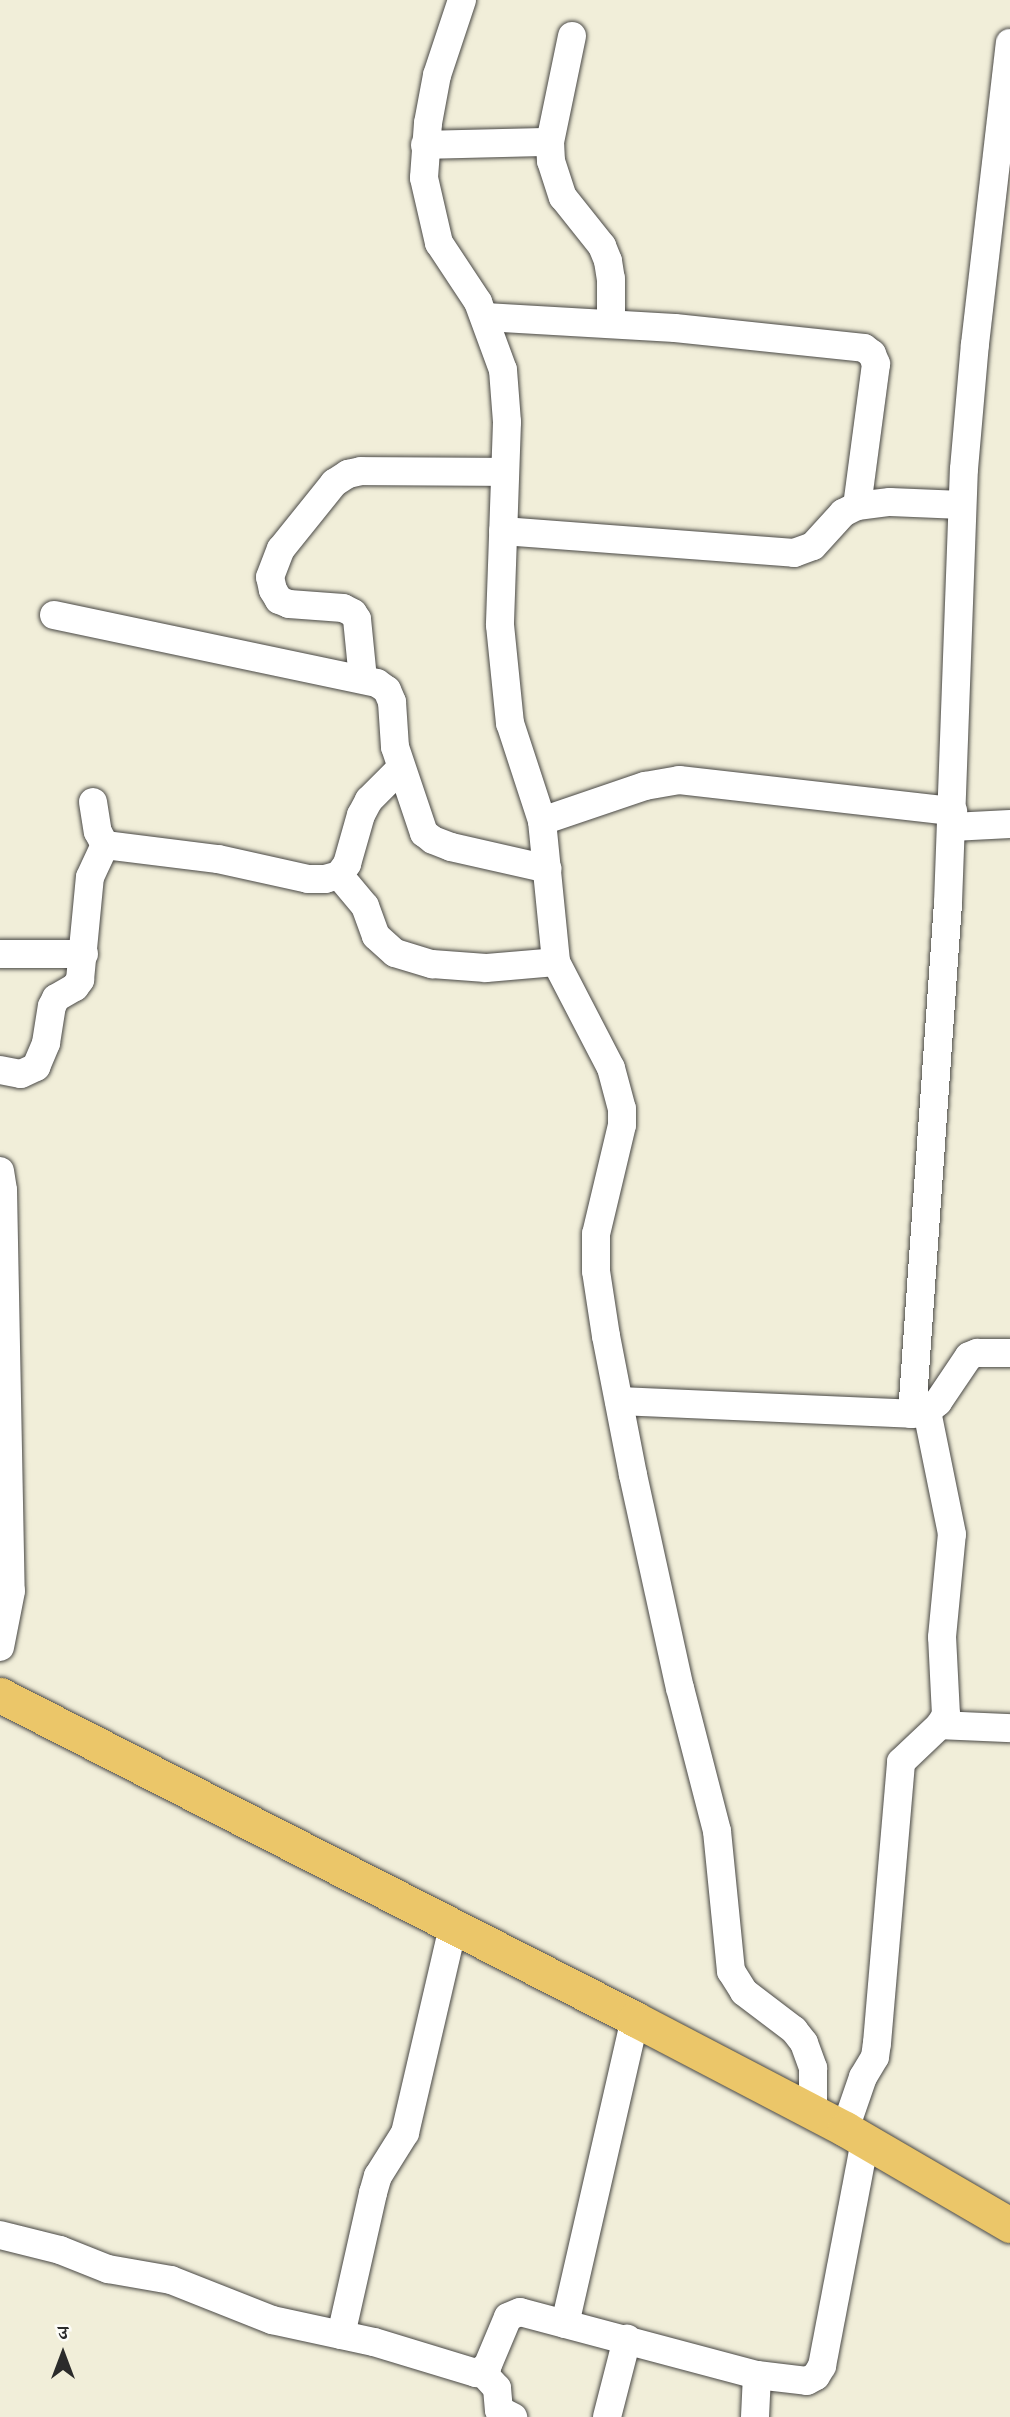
<!DOCTYPE html>
<meta charset="utf-8">
<style>
body{margin:0}
#map{position:relative;width:1010px;height:2417px;overflow:hidden;background:#f1eed9;font-family:Cardo,"Noto Serif Devanagari",serif}
div>[style]{position:absolute}
.roads{filter:drop-shadow(0 0 2px #494845) drop-shadow(0 0 2px #494845)}
.minor>*{height:28px;margin:-14px;padding:0 14px;transform-origin:14px;border-radius:14px;background:#fff}
.major>*{height:35px;margin:-17.5px;padding:0 17.5px;transform-origin:17.5px;border-radius:17.5px;background:#ebc669}
span{translate:-50% -50%;white-space:nowrap;text-align:center;line-height:1.15;-webkit-text-stroke:7px #fdfcf7;paint-order:stroke}
.north{position:absolute;left:28px;top:2319px;width:70px;height:70px;-webkit-text-stroke:5px #fdfcf7;paint-order:stroke;rotate:0deg;font-size:19px;font-weight:700;line-height:28px;text-align:center;color:#2b2b2b}
.north::after{content:'';display:block;margin:auto;width:24px;height:32px;background:#2b2b2b;clip-path:polygon(50% 0,100% 100%,50% 72%,0 100%)}
</style>
<div id="map">
<div class="roads">
<div class="minor">
<i style="left:462px;top:0;width:79px;rotate:108.4deg"></i>
<i style="left:437px;top:75px;width:49px;rotate:100.6deg"></i>
<i style="left:428px;top:123px;width:55px;rotate:94.2deg"></i>
<i style="left:424px;top:178px;width:67px;rotate:77deg"></i>
<i style="left:439px;top:243px;width:71px;rotate:56.5deg"></i>
<i style="left:478px;top:302px;width:72px;rotate:69.8deg"></i>
<i style="left:503px;top:370px;width:52px;rotate:85.6deg"></i>
<i style="left:507px;top:422px;width:203px;rotate:92deg"></i>
<i style="left:500px;top:625px;width:99px;rotate:84.2deg"></i>
<i style="left:510px;top:723px;width:103px;rotate:71.9deg"></i>
<i style="left:542px;top:821px;width:142px;rotate:84.3deg"></i>
<i style="left:556px;top:962px;width:119px;rotate:62.6deg"></i>
<i style="left:611px;top:1068px;width:42px;rotate:75deg"></i>
<i style="left:622px;top:1109px;width:16px;rotate:90deg"></i>
<i style="left:622px;top:1125px;width:112px;rotate:103.4deg"></i>
<i style="left:596px;top:1234px;width:37px;rotate:90deg"></i>
<i style="left:596px;top:1271px;width:66px;rotate:81.3deg"></i>
<i style="left:606px;top:1336px;width:142px;rotate:79deg"></i>
<i style="left:633px;top:1475px;width:218px;rotate:77.6deg"></i>
<i style="left:680px;top:1688px;width:148px;rotate:75.5deg"></i>
<i style="left:717px;top:1831px;width:141px;rotate:84.3deg"></i>
<i style="left:731px;top:1971px;width:25px;rotate:58deg"></i>
<i style="left:744px;top:1992px;width:63px;rotate:37.2deg"></i>
<i style="left:794px;top:2030px;width:16px;rotate:52deg"></i>
<i style="left:804px;top:2043px;width:27px;rotate:70deg"></i>
<i style="left:813px;top:2068px;width:45px;rotate:90deg"></i>
<i style="left:572px;top:36px;width:108px;rotate:101.7deg"></i>
<i style="left:550px;top:142px;width:19px;rotate:87deg"></i>
<i style="left:551px;top:161px;width:38px;rotate:72deg"></i>
<i style="left:563px;top:197px;width:63px;rotate:51.5deg"></i>
<i style="left:602px;top:246px;width:16px;rotate:68deg"></i>
<i style="left:608px;top:261px;width:18px;rotate:81deg"></i>
<i style="left:611px;top:279px;width:45px;rotate:90deg"></i>
<i style="left:425px;top:145px;width:125px;rotate:-1.4deg"></i>
<i style="left:485px;top:317px;width:190px;rotate:3.3deg"></i>
<i style="left:675px;top:328px;width:190px;rotate:6deg"></i>
<i style="left:864px;top:348px;width:10px;rotate:37deg"></i>
<i style="left:872px;top:354px;width:11px;rotate:68deg"></i>
<i style="left:876px;top:364px;width:143px;rotate:97.6deg"></i>
<i style="left:503px;top:531px;width:292px;rotate:4.3deg"></i>
<i style="left:794px;top:553px;width:20px;rotate:-20deg"></i>
<i style="left:813px;top:546px;width:45px;rotate:-47.7deg"></i>
<i style="left:843px;top:513px;width:16px;rotate:-27deg"></i>
<i style="left:857px;top:506px;width:33px;rotate:-7deg"></i>
<i style="left:890px;top:502px;width:72px;rotate:2.4deg"></i>
<i style="left:54px;top:615px;width:330px;rotate:11.9deg"></i>
<i style="left:377px;top:683px;width:12px;rotate:35deg"></i>
<i style="left:387px;top:690px;width:13px;rotate:67deg"></i>
<i style="left:392px;top:702px;width:45px;rotate:86.2deg"></i>
<i style="left:395px;top:747px;width:91px;rotate:71.4deg"></i>
<i style="left:424px;top:833px;width:11px;rotate:38deg"></i>
<i style="left:433px;top:840px;width:19px;rotate:21deg"></i>
<i style="left:451px;top:847px;width:99px;rotate:12.8deg"></i>
<i style="left:363px;top:679px;width:60px;rotate:-95.7deg"></i>
<i style="left:357px;top:619px;width:7px;rotate:-124deg"></i>
<i style="left:353px;top:613px;width:11px;rotate:-153deg"></i>
<i style="left:343px;top:608px;width:54px;rotate:-175.8deg"></i>
<i style="left:289px;top:604px;width:11px;rotate:-158deg"></i>
<i style="left:279px;top:600px;width:12px;rotate:-121deg"></i>
<i style="left:273px;top:590px;width:13px;rotate:-103deg"></i>
<i style="left:270px;top:577px;width:30px;rotate:-69deg"></i>
<i style="left:281px;top:549px;width:85px;rotate:-51.2deg"></i>
<i style="left:334px;top:483px;width:17px;rotate:-33deg"></i>
<i style="left:348px;top:474px;width:13px;rotate:-13deg"></i>
<i style="left:361px;top:471px;width:144px;rotate:0.4deg"></i>
<i style="left:93px;top:802px;width:30px;rotate:81deg"></i>
<i style="left:98px;top:832px;width:15px;rotate:62deg"></i>
<i style="left:105px;top:845px;width:114px;rotate:7.1deg"></i>
<i style="left:218px;top:859px;width:92px;rotate:12.5deg"></i>
<i style="left:308px;top:879px;width:17px"></i>
<i style="left:325px;top:879px;width:15px;rotate:-16deg"></i>
<i style="left:339px;top:875px;width:14px;rotate:-54deg"></i>
<i style="left:347px;top:864px;width:51px;rotate:-74.1deg"></i>
<i style="left:361px;top:815px;width:17px;rotate:-62deg"></i>
<i style="left:369px;top:800px;width:45px;rotate:-45deg"></i>
<i style="left:542px;top:821px;width:109px;rotate:-18.8deg"></i>
<i style="left:645px;top:786px;width:35px;rotate:-10deg"></i>
<i style="left:679px;top:780px;width:276px;rotate:6.5deg"></i>
<i style="left:952px;top:827px;width:58px;rotate:-3deg"></i>
<i style="left:339px;top:875px;width:40px;rotate:50deg"></i>
<i style="left:365px;top:906px;width:32px;rotate:70deg"></i>
<i style="left:376px;top:936px;width:25px;rotate:42deg"></i>
<i style="left:395px;top:953px;width:39px;rotate:17deg"></i>
<i style="left:432px;top:964px;width:54px;rotate:4.2deg"></i>
<i style="left:486px;top:968px;width:70px;rotate:-4.9deg"></i>
<i style="left:0;top:954px;width:84px"></i>
<i style="left:0;top:1070px;width:21px;rotate:11deg"></i>
<i style="left:21px;top:1074px;width:17px;rotate:-25deg"></i>
<i style="left:36px;top:1067px;width:26px;rotate:-67deg"></i>
<i style="left:46px;top:1043px;width:37px;rotate:-81deg"></i>
<i style="left:52px;top:1006px;width:9px;rotate:-63deg"></i>
<i style="left:56px;top:998px;width:22px;rotate:-30deg"></i>
<i style="left:75px;top:987px;width:9px;rotate:-54deg"></i>
<i style="left:80px;top:980px;width:103px;rotate:-84.5deg"></i>
<i style="left:90px;top:877px;width:35px;rotate:-65deg"></i>
<i style="left:0;top:1171px;width:19px;rotate:81deg"></i>
<i style="left:3px;top:1190px;width:401px;rotate:88.9deg"></i>
<i style="left:11px;top:1591px;width:57px;rotate:101.1deg"></i>
<i style="left:619px;top:1401px;width:293px;rotate:2.5deg"></i>
<i style="left:912px;top:1414px;width:15px;rotate:-11deg"></i>
<i style="left:927px;top:1411px;width:14px;rotate:-39deg"></i>
<i style="left:938px;top:1402px;width:55px;rotate:-56deg"></i>
<i style="left:969px;top:1356px;width:9px;rotate:-21deg"></i>
<i style="left:977px;top:1353px;width:33px"></i>
<i style="left:912px;top:1414px;width:512px;rotate:-85.97deg"></i>
<i style="left:948px;top:903px;width:434px;rotate:-87.9deg"></i>
<i style="left:964px;top:469px;width:125px;rotate:-85deg"></i>
<i style="left:975px;top:344px;width:303px;rotate:-83.4deg"></i>
<i style="left:940px;top:1725px;width:70px;rotate:2.5deg"></i>
<i style="left:845px;top:2129px;width:55px;rotate:-70.9deg"></i>
<i style="left:863px;top:2077px;width:23px;rotate:-59deg"></i>
<i style="left:875px;top:2057px;width:14px;rotate:-82deg"></i>
<i style="left:877px;top:2043px;width:282px;rotate:-85.1deg"></i>
<i style="left:901px;top:1762px;width:54px;rotate:-43.5deg"></i>
<i style="left:940px;top:1725px;width:12px;rotate:-59deg"></i>
<i style="left:946px;top:1715px;width:78px;rotate:-92.9deg"></i>
<i style="left:942px;top:1637px;width:103px;rotate:-84.5deg"></i>
<i style="left:952px;top:1534px;width:126px;rotate:-101.5deg"></i>
<i style="left:0;top:2235px;width:62px;rotate:14deg"></i>
<i style="left:60px;top:2250px;width:52px;rotate:21.6deg"></i>
<i style="left:108px;top:2269px;width:64px;rotate:9.9deg"></i>
<i style="left:171px;top:2280px;width:109px;rotate:21.6deg"></i>
<i style="left:272px;top:2320px;width:104px;rotate:12.2deg"></i>
<i style="left:374px;top:2342px;width:107px;rotate:16.9deg"></i>
<i style="left:476px;top:2373px;width:13px;rotate:-29deg"></i>
<i style="left:487px;top:2367px;width:54px;rotate:-67.2deg"></i>
<i style="left:508px;top:2317px;width:13px;rotate:-23deg"></i>
<i style="left:520px;top:2312px;width:245px;rotate:14.9deg"></i>
<i style="left:565px;top:2324px;width:313px;rotate:-77.1deg"></i>
<i style="left:341px;top:2335px;width:146px;rotate:-77.3deg"></i>
<i style="left:373px;top:2193px;width:18px;rotate:-74deg"></i>
<i style="left:378px;top:2176px;width:51px;rotate:-57.9deg"></i>
<i style="left:405px;top:2133px;width:212px;rotate:-76.9deg"></i>
<i style="left:482px;top:2372px;width:22px;rotate:47deg"></i>
<i style="left:497px;top:2388px;width:22px;rotate:85deg"></i>
<i style="left:499px;top:2410px;width:16px;rotate:27deg"></i>
<i style="left:607px;top:2417px;width:81px;rotate:-75.6deg"></i>
<i style="left:755px;top:2417px;width:42px;rotate:-87.3deg"></i>
<i style="left:757px;top:2375px;width:50px;rotate:6.8deg"></i>
<i style="left:807px;top:2381px;width:10px;rotate:-29deg"></i>
<i style="left:816px;top:2376px;width:12px;rotate:-59deg"></i>
<i style="left:822px;top:2366px;width:230px;rotate:-79.2deg"></i>
</div>
<div class="major">
<i style="left:0;top:1695px;width:713px;rotate:27.03deg"></i>
<i style="left:635px;top:2019px;width:237px;rotate:27.6deg"></i>
<i style="left:845px;top:2129px;width:191px;rotate:30.2deg"></i>
</div>
</div>
<div class="north">उ</div>
</div>
